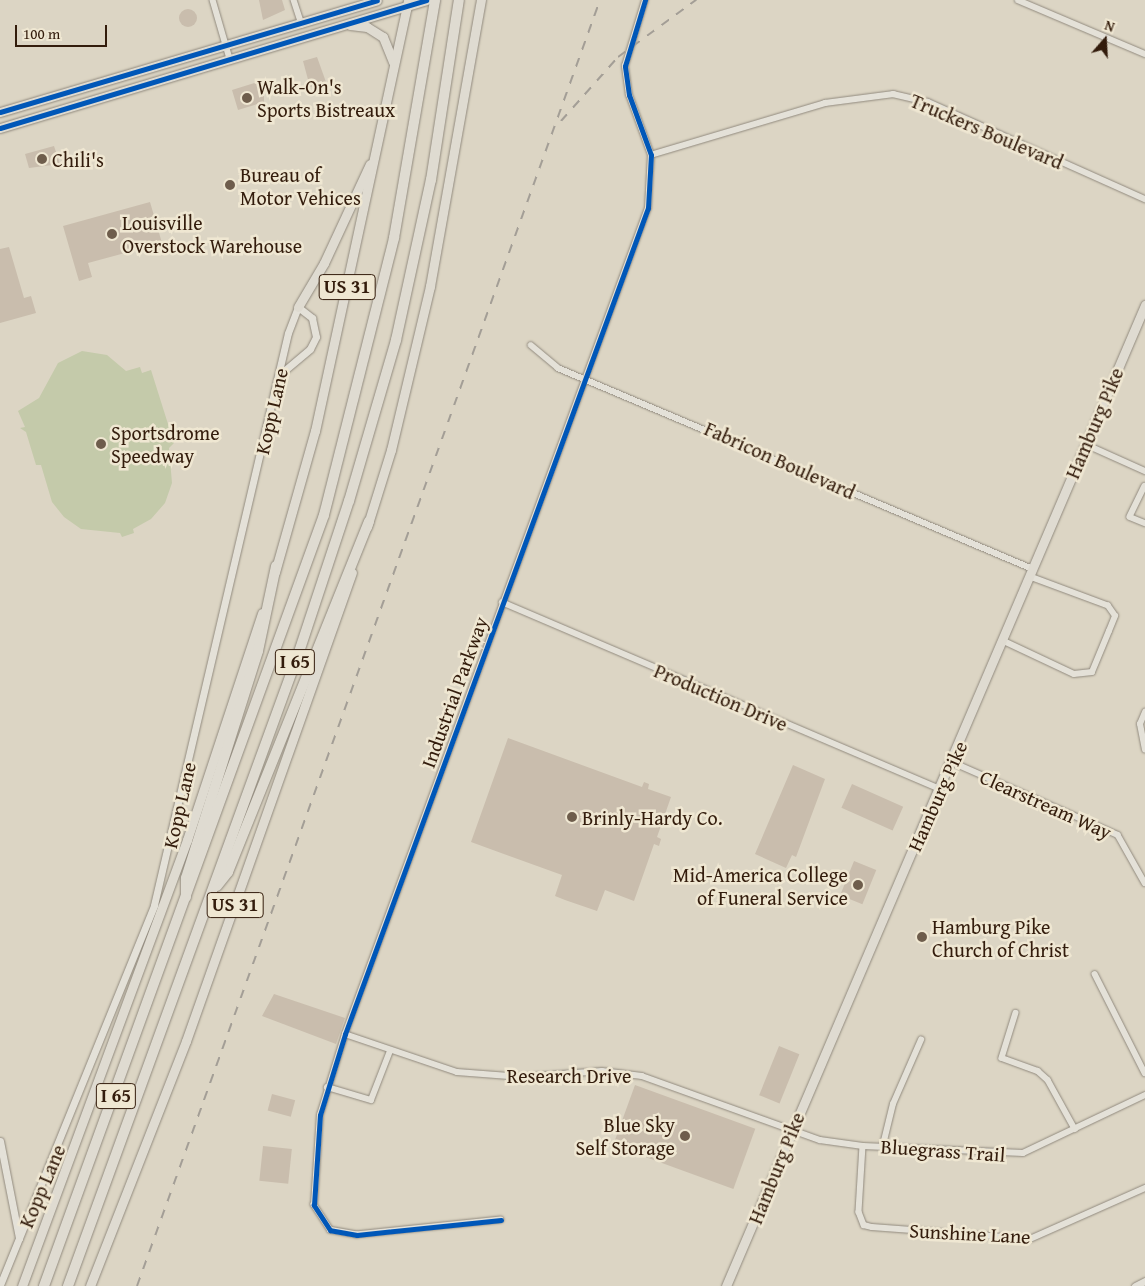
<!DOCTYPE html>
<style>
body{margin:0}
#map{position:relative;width:1145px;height:1286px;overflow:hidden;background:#dcd5c4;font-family:"Gentium Book Plus",serif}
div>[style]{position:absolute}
.green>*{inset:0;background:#c4caaa}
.building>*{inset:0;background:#c9bdad;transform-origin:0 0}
.round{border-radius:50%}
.roads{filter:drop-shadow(0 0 1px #918a7e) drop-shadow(0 0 1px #918a7e)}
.minor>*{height:5.5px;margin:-2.75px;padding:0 2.75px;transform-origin:2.75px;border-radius:2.75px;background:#e4e1d8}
.tertiary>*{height:7px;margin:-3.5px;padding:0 3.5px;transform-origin:3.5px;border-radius:3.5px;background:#e4e1d8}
.primary>*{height:9px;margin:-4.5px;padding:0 4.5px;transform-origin:4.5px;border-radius:4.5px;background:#dfdbd1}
.motorway>*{height:10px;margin:-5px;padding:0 5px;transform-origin:5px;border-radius:5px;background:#dfdbd1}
.rail>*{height:2px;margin-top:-1px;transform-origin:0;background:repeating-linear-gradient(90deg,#a39e96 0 9px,transparent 0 18px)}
.cycleway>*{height:5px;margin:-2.5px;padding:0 2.5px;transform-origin:2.5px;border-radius:2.5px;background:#0057b8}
.dots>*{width:14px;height:14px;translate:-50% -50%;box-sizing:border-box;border:2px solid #efe7d2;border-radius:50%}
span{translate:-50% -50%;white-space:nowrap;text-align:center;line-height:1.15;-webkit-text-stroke:5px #efe7d2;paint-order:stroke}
.shield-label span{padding:1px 4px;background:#efe7d2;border:1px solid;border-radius:4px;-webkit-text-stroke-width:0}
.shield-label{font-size:19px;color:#331c0c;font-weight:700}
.poi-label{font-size:20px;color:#331c0c}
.left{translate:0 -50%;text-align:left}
.right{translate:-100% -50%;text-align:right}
.street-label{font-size:20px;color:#331c0c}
.north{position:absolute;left:1080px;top:15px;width:50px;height:50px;-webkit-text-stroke:4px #efe7d2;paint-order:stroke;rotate:19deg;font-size:14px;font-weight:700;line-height:20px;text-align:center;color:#331c0c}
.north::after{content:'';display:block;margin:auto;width:18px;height:22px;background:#331c0c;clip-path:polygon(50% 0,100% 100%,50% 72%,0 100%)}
.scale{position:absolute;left:15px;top:25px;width:92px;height:22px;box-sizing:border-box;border:2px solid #331c0c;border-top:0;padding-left:6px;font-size:15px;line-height:18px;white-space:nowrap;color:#331c0c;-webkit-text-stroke:4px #efe7d2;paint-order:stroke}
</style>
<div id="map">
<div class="green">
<i style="clip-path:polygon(82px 351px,107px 355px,126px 371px,140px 367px,142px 373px,151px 370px,174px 443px,169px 448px,172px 483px,165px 503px,151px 519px,133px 529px,134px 533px,122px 537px,120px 533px,81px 529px,64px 517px,52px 502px,41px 465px,36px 465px,26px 432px,20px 428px,25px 427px,18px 411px,39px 398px,58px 363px)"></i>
</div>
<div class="building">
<i style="clip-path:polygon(259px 0,282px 0,285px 10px,263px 20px)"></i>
<i class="round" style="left:179px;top:9px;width:18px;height:18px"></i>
<i style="clip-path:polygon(317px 57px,326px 82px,310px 87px,303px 61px)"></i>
<i style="clip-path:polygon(258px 82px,259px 87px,264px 86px,264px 102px,238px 110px,232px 90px)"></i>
<i style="clip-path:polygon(54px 146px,60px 164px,29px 168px,25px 154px)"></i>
<i style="clip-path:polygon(150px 202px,162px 243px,88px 263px,92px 277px,79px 281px,63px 226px)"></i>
<i style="clip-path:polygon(9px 247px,24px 298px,31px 296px,36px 313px,0 323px,0 249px)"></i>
<i style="clip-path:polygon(508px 738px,642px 787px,644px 782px,649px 784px,648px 789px,671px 797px,657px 837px,661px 839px,659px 846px,654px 844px,634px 901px,605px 890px,597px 911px,565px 900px,555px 896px,562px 875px,471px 842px)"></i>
<i style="clip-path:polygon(793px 765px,825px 779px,796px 857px,792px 855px,786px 868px,755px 854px)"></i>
<i style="left:852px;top:784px;width:56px;height:26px;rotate:24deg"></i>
<i style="left:854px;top:861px;width:24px;height:37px;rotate:22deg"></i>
<i style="clip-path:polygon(274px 994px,345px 1018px,336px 1044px,262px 1016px)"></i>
<i style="left:779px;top:1046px;width:22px;height:53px;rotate:22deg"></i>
<i style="left:635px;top:1085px;width:128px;height:64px;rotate:20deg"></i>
<i style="left:272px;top:1094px;width:24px;height:17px;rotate:15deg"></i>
<i style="left:263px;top:1146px;width:29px;height:35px;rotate:6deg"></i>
</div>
<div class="roads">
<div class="minor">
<i style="left:213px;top:0;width:61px;rotate:73.9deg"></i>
<i style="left:294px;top:0;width:26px;rotate:72deg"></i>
<i style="left:1018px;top:0;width:138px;rotate:23deg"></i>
<i style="left:651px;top:155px;width:182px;rotate:-16.6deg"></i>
<i style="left:825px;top:103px;width:69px;rotate:-7.5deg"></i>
<i style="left:893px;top:94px;width:36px;rotate:13deg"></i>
<i style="left:928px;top:102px;width:238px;rotate:24.1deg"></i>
<i style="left:531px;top:345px;width:35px;rotate:40deg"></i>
<i style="left:558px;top:368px;width:516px;rotate:22.94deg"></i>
<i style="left:1085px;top:444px;width:66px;rotate:24.2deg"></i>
<i style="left:1145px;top:486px;width:34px;rotate:116deg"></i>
<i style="left:1130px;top:517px;width:16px;rotate:22deg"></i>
<i style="left:502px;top:602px;width:477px;rotate:23.1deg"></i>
<i style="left:1004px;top:641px;width:77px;rotate:25.2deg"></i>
<i style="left:1074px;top:674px;width:18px;rotate:-6deg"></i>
<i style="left:1092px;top:672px;width:44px;rotate:-67.5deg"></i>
<i style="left:1109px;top:631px;width:16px;rotate:-68deg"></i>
<i style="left:1115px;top:616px;width:12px;rotate:-125deg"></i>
<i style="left:1108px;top:606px;width:83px;rotate:-159.6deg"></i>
<i style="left:1145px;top:750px;width:26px;rotate:-101deg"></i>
<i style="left:1140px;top:724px;width:13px;rotate:-67deg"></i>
<i style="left:952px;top:762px;width:181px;rotate:23.7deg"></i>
<i style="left:1118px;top:835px;width:55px;rotate:60.6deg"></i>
<i style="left:1095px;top:974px;width:111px;rotate:63.2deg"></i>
<i style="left:1016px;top:1013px;width:47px;rotate:107.3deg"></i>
<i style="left:1002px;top:1058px;width:38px;rotate:20deg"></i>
<i style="left:1038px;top:1071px;width:13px;rotate:42deg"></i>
<i style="left:1048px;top:1080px;width:56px;rotate:61.1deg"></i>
<i style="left:345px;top:1034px;width:118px;rotate:18.7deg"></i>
<i style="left:457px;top:1072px;width:65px;rotate:4.4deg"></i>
<i style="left:522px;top:1077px;width:80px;rotate:-4.3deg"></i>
<i style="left:602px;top:1071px;width:40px;rotate:7.1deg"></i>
<i style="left:642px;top:1076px;width:189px;rotate:19.8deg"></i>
<i style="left:820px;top:1140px;width:43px;rotate:7.9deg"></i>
<i style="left:863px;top:1146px;width:160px;rotate:2.5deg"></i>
<i style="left:1023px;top:1153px;width:135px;rotate:-25.4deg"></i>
<i style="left:327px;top:1087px;width:46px;rotate:16.5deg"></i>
<i style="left:371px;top:1100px;width:53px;rotate:-68.8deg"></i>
<i style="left:883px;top:1145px;width:42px;rotate:-76.3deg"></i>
<i style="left:893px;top:1104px;width:70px;rotate:-66.4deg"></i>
<i style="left:863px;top:1146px;width:66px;rotate:93.5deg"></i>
<i style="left:859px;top:1212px;width:14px;rotate:69deg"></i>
<i style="left:864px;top:1225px;width:8px;rotate:14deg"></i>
<i style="left:872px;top:1227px;width:158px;rotate:4.3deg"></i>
<i style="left:1030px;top:1239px;width:126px;rotate:-23.9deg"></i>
<i style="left:501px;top:1220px;width:145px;rotate:174.1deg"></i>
<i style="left:357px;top:1235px;width:27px;rotate:-170deg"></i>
<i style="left:330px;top:1230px;width:30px;rotate:-123deg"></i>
<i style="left:314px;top:1205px;width:90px;rotate:-86.2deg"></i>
<i style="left:320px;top:1115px;width:85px;rotate:-72.8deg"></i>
<i style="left:345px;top:1034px;width:880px;rotate:-69.86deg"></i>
<i style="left:648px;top:208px;width:53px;rotate:-86.8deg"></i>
<i style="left:651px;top:155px;width:64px;rotate:-110.1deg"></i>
<i style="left:629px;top:95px;width:29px;rotate:-98deg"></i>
<i style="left:625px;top:66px;width:69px;rotate:-73.1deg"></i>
</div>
<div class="tertiary">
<i style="left:0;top:1141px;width:99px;rotate:78.9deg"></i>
<i style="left:0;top:1285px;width:410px;rotate:-67.9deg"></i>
<i style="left:154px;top:905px;width:587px;rotate:-76.82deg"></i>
<i style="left:288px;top:333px;width:28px;rotate:-69deg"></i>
<i style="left:298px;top:307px;width:18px;rotate:38deg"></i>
<i style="left:312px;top:318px;width:19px;rotate:78deg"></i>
<i style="left:316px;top:337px;width:13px;rotate:117deg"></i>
<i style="left:310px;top:349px;width:39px;rotate:140deg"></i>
<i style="left:1135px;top:1286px;width:11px;rotate:-27deg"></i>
</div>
<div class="primary">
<i style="left:350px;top:25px;width:17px;rotate:7deg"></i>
<i style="left:367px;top:27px;width:19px;rotate:32deg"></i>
<i style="left:383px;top:37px;width:27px;rotate:68deg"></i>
<i style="left:0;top:112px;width:393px;rotate:-16.5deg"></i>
<i style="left:0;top:128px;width:445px;rotate:-16.7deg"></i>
<i style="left:298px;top:307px;width:51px;rotate:-59.4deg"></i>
<i style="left:324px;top:263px;width:109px;rotate:-65.1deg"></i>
<i style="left:367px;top:527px;width:81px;rotate:-72.7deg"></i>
<i style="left:391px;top:450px;width:169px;rotate:-76.6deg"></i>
<i style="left:430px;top:286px;width:291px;rotate:-79.9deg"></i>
<i style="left:275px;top:572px;width:147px;rotate:-74.2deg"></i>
<i style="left:315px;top:431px;width:441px;rotate:-77.8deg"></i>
<i style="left:22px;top:1286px;width:476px;rotate:-69.7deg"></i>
<i style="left:187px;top:840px;width:239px;rotate:-71.7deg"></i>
<i style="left:90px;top:1286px;width:263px;rotate:-68.6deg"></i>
<i style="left:186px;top:1041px;width:497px;rotate:-70.5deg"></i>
<i style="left:726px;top:1286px;width:1067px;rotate:-66.87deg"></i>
</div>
<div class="motorway">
<i style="left:217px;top:886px;width:18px;rotate:-52deg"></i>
<i style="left:228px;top:872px;width:378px;rotate:-68.1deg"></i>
<i style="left:186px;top:897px;width:19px;rotate:-90deg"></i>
<i style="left:186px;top:878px;width:238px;rotate:-72.4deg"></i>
<i style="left:258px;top:651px;width:87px;rotate:-78deg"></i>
<i style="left:44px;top:1286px;width:820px;rotate:-70.04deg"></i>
<i style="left:324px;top:515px;width:286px;rotate:-75.8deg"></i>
<i style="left:394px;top:238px;width:242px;rotate:-80.2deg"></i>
<i style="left:68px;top:1286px;width:675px;rotate:-69.98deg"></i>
<i style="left:299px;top:652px;width:159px;rotate:-71.7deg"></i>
<i style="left:349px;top:501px;width:168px;rotate:-73.7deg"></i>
<i style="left:396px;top:340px;width:164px;rotate:-77.7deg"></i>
<i style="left:431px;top:180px;width:182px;rotate:-81.2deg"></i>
</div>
</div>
<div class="rail">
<i style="left:561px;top:121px;width:86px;rotate:-48.3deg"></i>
<i style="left:618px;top:57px;width:97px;rotate:-36.2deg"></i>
<i style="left:137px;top:1286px;width:1367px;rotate:-70.2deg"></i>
</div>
<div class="cycleway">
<i style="left:0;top:112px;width:393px;rotate:-16.5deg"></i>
<i style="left:0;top:128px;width:445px;rotate:-16.7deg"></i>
<i style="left:501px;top:1220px;width:145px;rotate:174.1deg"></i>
<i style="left:357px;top:1235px;width:27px;rotate:-170deg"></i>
<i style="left:330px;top:1230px;width:30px;rotate:-123deg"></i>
<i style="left:314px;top:1205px;width:90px;rotate:-86.2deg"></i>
<i style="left:320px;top:1115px;width:85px;rotate:-72.8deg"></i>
<i style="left:345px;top:1034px;width:880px;rotate:-69.86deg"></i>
<i style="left:648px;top:208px;width:53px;rotate:-86.8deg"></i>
<i style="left:651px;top:155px;width:64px;rotate:-110.1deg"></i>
<i style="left:629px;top:95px;width:29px;rotate:-98deg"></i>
<i style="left:625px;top:66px;width:69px;rotate:-73.1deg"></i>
</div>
<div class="dots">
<i style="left:247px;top:98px;background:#6e5d4c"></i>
<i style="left:42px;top:159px;background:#6e5d4c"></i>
<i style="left:230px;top:185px;background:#6e5d4c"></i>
<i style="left:112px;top:234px;background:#6e5d4c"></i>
<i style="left:101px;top:444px;background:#6e5d4c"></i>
<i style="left:572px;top:817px;background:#6e5d4c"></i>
<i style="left:858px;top:885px;background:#6e5d4c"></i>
<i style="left:922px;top:937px;background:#6e5d4c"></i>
<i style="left:685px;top:1136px;background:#6e5d4c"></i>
</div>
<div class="shield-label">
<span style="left:347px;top:287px">US 31</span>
<span style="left:295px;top:662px">I 65</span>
<span style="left:235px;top:905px">US 31</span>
<span style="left:116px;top:1096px">I 65</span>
</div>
<div class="poi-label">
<span class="left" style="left:257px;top:98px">Walk-On's<br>Sports Bistreaux</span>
<span class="left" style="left:52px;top:159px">Chili's</span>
<span class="left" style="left:240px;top:186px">Bureau of<br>Motor Vehices</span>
<span class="left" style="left:122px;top:234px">Louisville<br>Overstock Warehouse</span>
<span class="left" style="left:111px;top:444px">Sportsdrome<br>Speedway</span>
<span class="left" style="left:582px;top:817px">Brinly-Hardy Co.</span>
<span class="right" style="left:848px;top:886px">Mid-America College<br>of Funeral Service</span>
<span class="left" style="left:932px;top:938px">Hamburg Pike<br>Church of Christ</span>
<span class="right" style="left:675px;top:1136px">Blue Sky<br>Self Storage</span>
</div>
<div class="street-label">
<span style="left:987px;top:131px;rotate:23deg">Truckers Boulevard</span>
<span style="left:271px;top:411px;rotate:-77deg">Kopp Lane</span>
<span style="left:1094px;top:423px;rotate:-67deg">Hamburg Pike</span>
<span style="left:780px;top:460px;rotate:24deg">Fabricon Boulevard</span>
<span style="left:454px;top:692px;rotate:-70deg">Industrial Parkway</span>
<span style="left:721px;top:697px;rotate:23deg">Production Drive</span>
<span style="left:937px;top:796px;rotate:-66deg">Hamburg Pike</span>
<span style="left:1046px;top:804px;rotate:24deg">Clearstream Way</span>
<span style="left:179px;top:805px;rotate:-77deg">Kopp Lane</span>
<span style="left:569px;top:1075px">Research Drive</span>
<span style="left:943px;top:1150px;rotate:4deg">Bluegrass Trail</span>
<span style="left:776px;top:1168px;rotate:-68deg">Hamburg Pike</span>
<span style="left:42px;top:1186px;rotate:-67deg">Kopp Lane</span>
<span style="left:970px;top:1233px;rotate:3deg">Sunshine Lane</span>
</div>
<div class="north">N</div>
<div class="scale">100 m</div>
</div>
